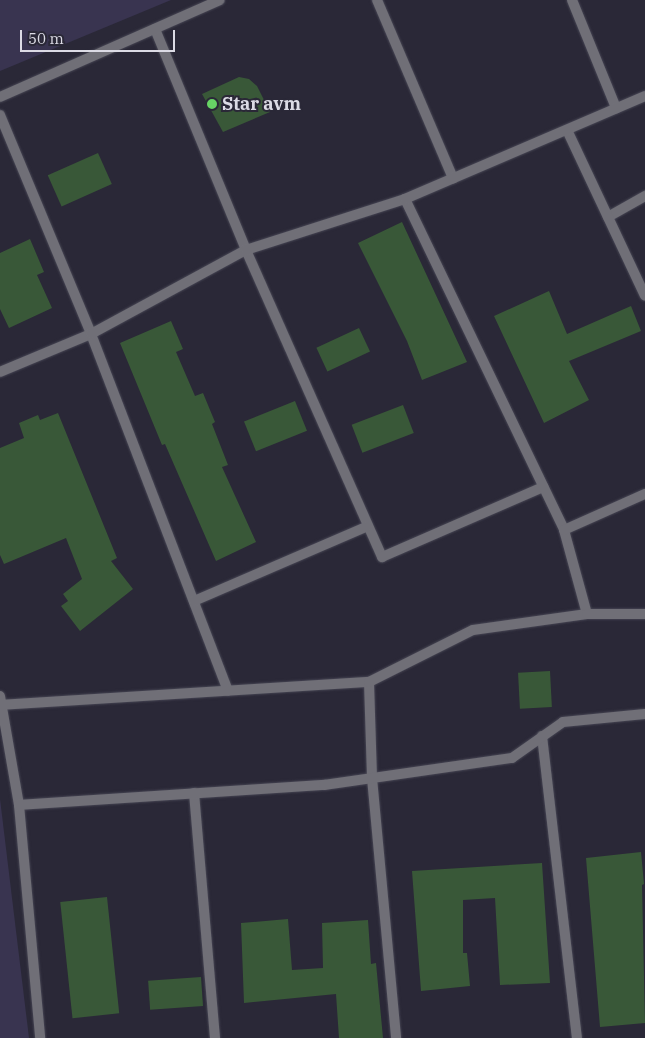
<!DOCTYPE html>
<style>
body{margin:0}
#map{position:relative;width:645px;height:1038px;overflow:hidden;background:#2a2837;font-family:"IBM Plex Serif",serif}
div>[style]{position:absolute}
.green>*{inset:0;background:#393450}
.building>*{inset:0;background:#395838;transform-origin:0 0}
.roads{filter:drop-shadow(0 0 1px #464553) drop-shadow(0 0 1px #464553)}
.service>*{height:10px;margin:-5px;padding:0 5px;transform-origin:5px;border-radius:5px;background:#706f77}
.minor>*{height:10px;margin:-5px;padding:0 5px;transform-origin:5px;border-radius:5px;background:#706f77}
.tertiary>*{height:10px;margin:-5px;padding:0 5px;transform-origin:5px;border-radius:5px;background:#706f77}
.dots>*{width:14px;height:14px;translate:-50% -50%;box-sizing:border-box;border:2px solid #2a2837;border-radius:50%}
span{translate:-50% -50%;white-space:nowrap;text-align:center;line-height:1.15;-webkit-text-stroke:4px #2a2837;paint-order:stroke}
.poi-label{font-size:18px;color:#dcdbe5;font-weight:700}
.left{translate:0 -50%;text-align:left}
.scale{position:absolute;left:20px;top:30px;width:155px;height:22px;box-sizing:border-box;border:2px solid #dcdbe5;border-top:0;padding-left:6px;font-size:15px;line-height:18px;white-space:nowrap;color:#dcdbe5;-webkit-text-stroke:4px #2a2837;paint-order:stroke}
</style>
<div id="map">
<div class="green">
<i style="clip-path:polygon(0 0,171px 0,0 71px)"></i>
<i style="clip-path:polygon(0 799px,29px 1038px,0 1038px)"></i>
</div>
<div class="building">
<i style="clip-path:polygon(239px 77px,249px 79px,257px 86px,270px 112px,223px 132px,202px 94px)"></i>
<i style="left:98px;top:153px;width:34px;height:55px;rotate:66deg"></i>
<i style="clip-path:polygon(402px 222px,467px 362px,422px 380px,407px 341px,358px 243px)"></i>
<i style="clip-path:polygon(30px 239px,44px 272px,37px 275px,52px 308px,9px 328px,0 309px,0 253px)"></i>
<i style="clip-path:polygon(549px 291px,567px 334px,631px 306px,641px 331px,569px 361px,589px 400px,544px 423px,494px 316px)"></i>
<i style="clip-path:polygon(171px 321px,183px 349px,176px 352px,195px 396px,203px 393px,215px 422px,212px 424px,228px 465px,222px 467px,256px 542px,216px 561px,165px 444px,162px 445px,120px 343px)"></i>
<i style="left:359px;top:328px;width:26px;height:47px;rotate:65deg"></i>
<i style="left:295px;top:401px;width:32px;height:55px;rotate:68deg"></i>
<i style="left:403px;top:405px;width:30px;height:55px;rotate:69deg"></i>
<i style="clip-path:polygon(58px 413px,117px 558px,111px 561px,133px 589px,80px 631px,61px 606px,68px 601px,63px 594px,82px 579px,66px 538px,4px 564px,0 555px,0 448px,24px 438px,19px 423px,38px 415px,40px 420px)"></i>
<i style="left:550px;top:671px;width:36px;height:32px;rotate:87deg"></i>
<i style="clip-path:polygon(641px 852px,644px 884px,642px 885px,645px 1023px,600px 1027px,586px 858px)"></i>
<i style="clip-path:polygon(542px 863px,550px 983px,500px 985px,495px 898px,463px 900px,463px 953px,467px 953px,470px 986px,421px 991px,412px 871px)"></i>
<i style="left:107px;top:897px;width:117px;height:47px;rotate:84deg"></i>
<i style="clip-path:polygon(288px 919px,292px 970px,323px 968px,322px 923px,368px 920px,371px 964px,376px 963px,383px 1038px,339px 1038px,336px 994px,244px 1003px,241px 923px)"></i>
<i style="left:201px;top:977px;width:29px;height:53px;rotate:86deg"></i>
</div>
<div class="roads">
<div class="service">
<i style="left:608px;top:217px;width:43px;rotate:-29.6deg"></i>
</div>
<div class="minor">
<i style="left:377px;top:0;width:194px;rotate:66.9deg"></i>
<i style="left:572px;top:0;width:117px;rotate:67.8deg"></i>
<i style="left:155px;top:29px;width:239px;rotate:67.6deg"></i>
<i style="left:246px;top:250px;width:336px;rotate:66.1deg"></i>
<i style="left:382px;top:557px;width:176px;rotate:-23.5deg"></i>
<i style="left:0;top:115px;width:237px;rotate:67.4deg"></i>
<i style="left:91px;top:334px;width:382px;rotate:69deg"></i>
<i style="left:567px;top:130px;width:183px;rotate:64.8deg"></i>
<i style="left:405px;top:199px;width:367px;rotate:64.3deg"></i>
<i style="left:564px;top:530px;width:87px;rotate:74.7deg"></i>
<i style="left:0;top:372px;width:99px;rotate:-22.7deg"></i>
<i style="left:91px;top:334px;width:176px;rotate:-28.5deg"></i>
<i style="left:246px;top:250px;width:167px;rotate:-17.8deg"></i>
<i style="left:405px;top:199px;width:261px;rotate:-23.2deg"></i>
<i style="left:564px;top:530px;width:89px;rotate:-24deg"></i>
<i style="left:194px;top:601px;width:189px;rotate:-23.3deg"></i>
<i style="left:369px;top:682px;width:96px;rotate:88.2deg"></i>
<i style="left:372px;top:778px;width:261px;rotate:84.7deg"></i>
<i style="left:0;top:696px;width:111px;rotate:80.1deg"></i>
<i style="left:19px;top:805px;width:234px;rotate:84.8deg"></i>
<i style="left:0;top:705px;width:370px;rotate:-3.6deg"></i>
<i style="left:369px;top:682px;width:116px;rotate:-26.6deg"></i>
<i style="left:473px;top:630px;width:115px;rotate:-8deg"></i>
<i style="left:587px;top:614px;width:58px"></i>
<i style="left:542px;top:736px;width:304px;rotate:83.4deg"></i>
<i style="left:194px;top:793px;width:246px;rotate:85.1deg"></i>
<i style="left:19px;top:805px;width:306px;rotate:-3.8deg"></i>
<i style="left:324px;top:785px;width:190px;rotate:-8.2deg"></i>
<i style="left:512px;top:758px;width:62px;rotate:-35.2deg"></i>
<i style="left:563px;top:722px;width:82px;rotate:-5.6deg"></i>
</div>
<div class="tertiary">
<i style="left:0;top:97px;width:240px;rotate:-23.8deg"></i>
</div>
</div>
<div class="dots">
<i style="left:212px;top:104px;background:#67d465"></i>
</div>
<div class="poi-label">
<span class="left" style="left:222px;top:104px">Star avm</span>
</div>
<div class="scale">50 m</div>
</div>
